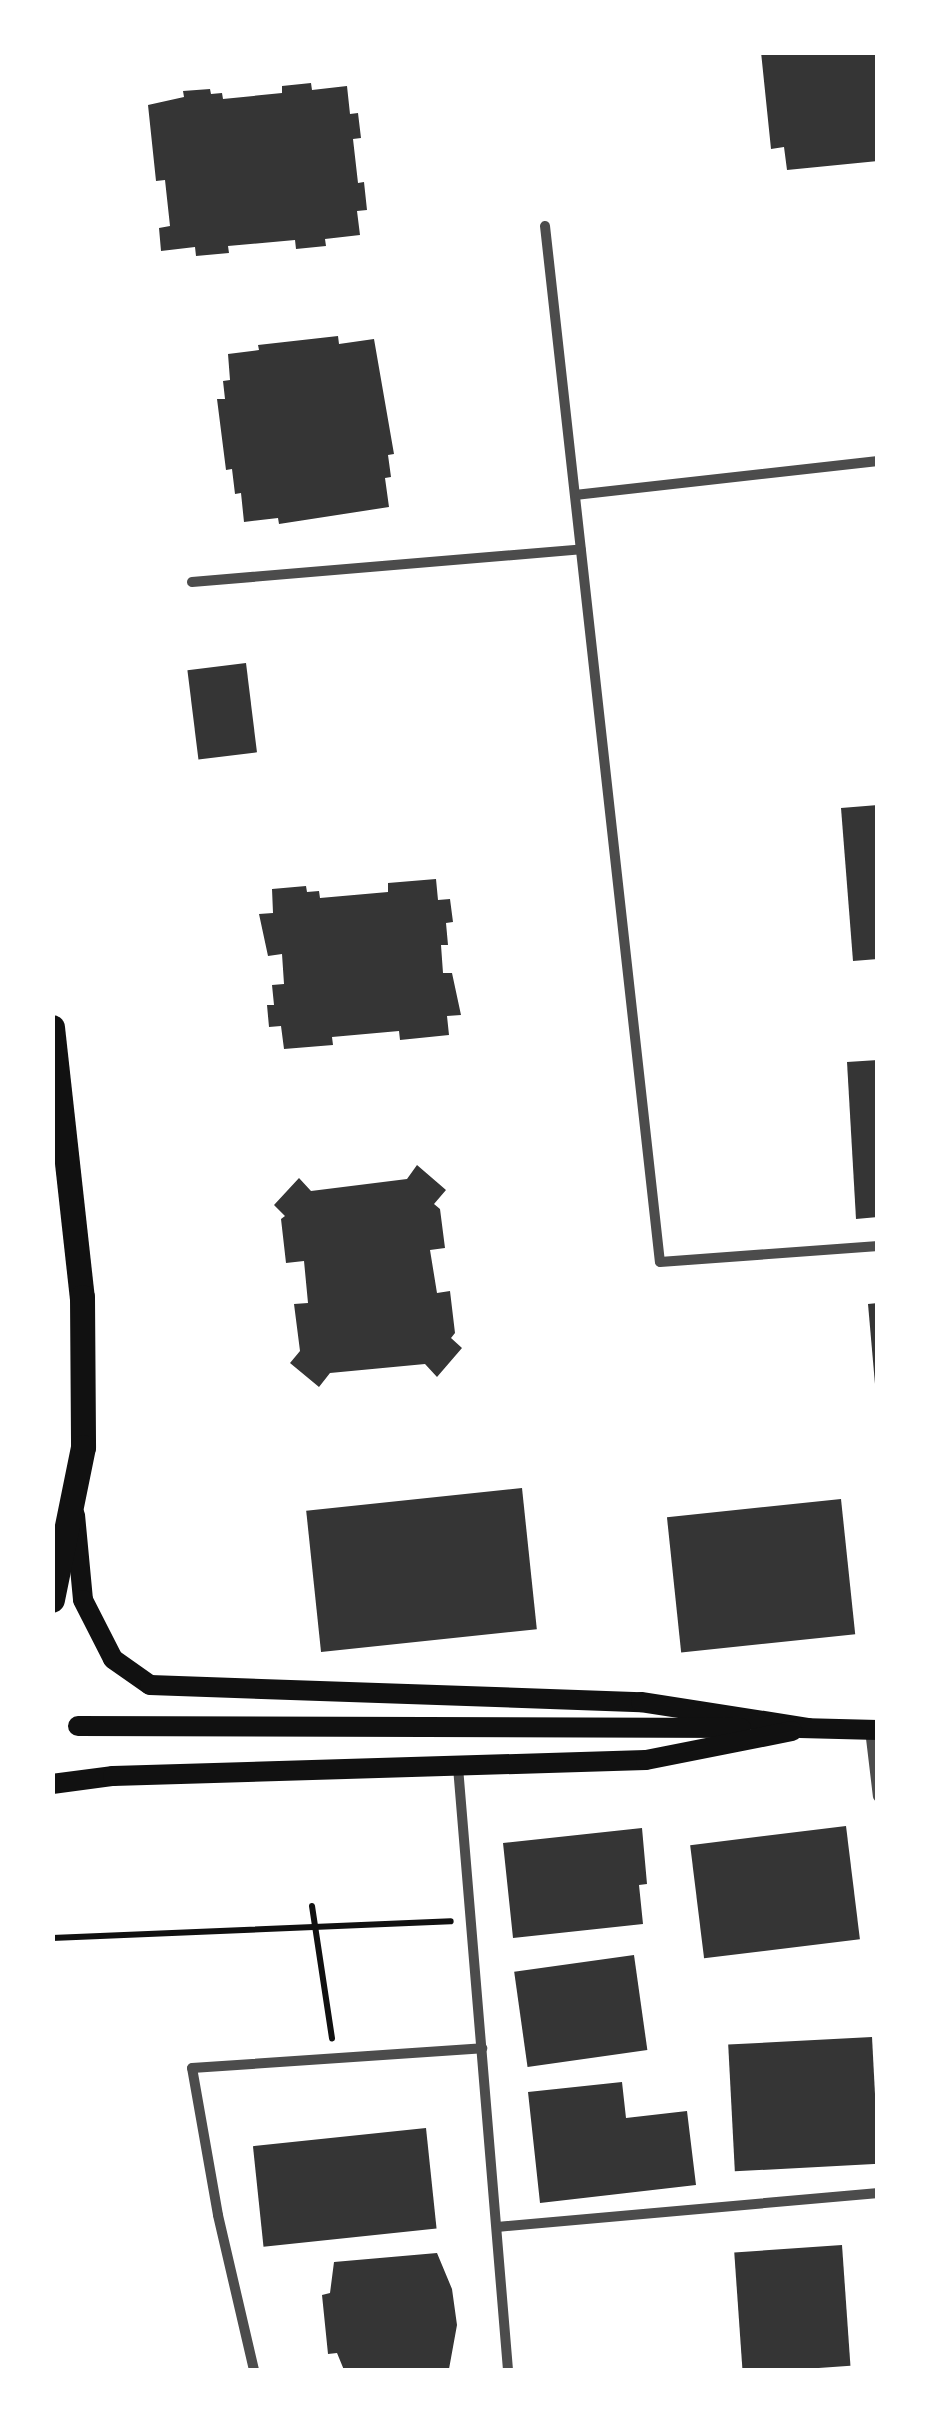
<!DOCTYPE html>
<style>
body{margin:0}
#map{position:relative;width:930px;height:2423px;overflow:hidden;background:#fff;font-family:"Fira Sans Condensed",sans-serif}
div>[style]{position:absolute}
.building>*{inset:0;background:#353535;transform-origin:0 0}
.path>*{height:6px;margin:-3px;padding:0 3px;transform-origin:3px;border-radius:3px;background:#111}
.minor>*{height:10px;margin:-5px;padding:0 5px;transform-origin:5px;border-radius:5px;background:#4c4c4c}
.secondary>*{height:20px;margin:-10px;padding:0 10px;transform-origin:10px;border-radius:10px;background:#111}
.primary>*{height:25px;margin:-12.5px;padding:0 12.5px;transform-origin:12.5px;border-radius:12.5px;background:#111}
span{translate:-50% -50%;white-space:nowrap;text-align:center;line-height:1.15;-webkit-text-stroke:9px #fff;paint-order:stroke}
.frame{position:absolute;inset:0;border:55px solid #fff;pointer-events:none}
</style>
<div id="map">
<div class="building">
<i style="clip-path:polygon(761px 52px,878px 52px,878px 161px,787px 170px,784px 147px,771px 149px)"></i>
<i style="clip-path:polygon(311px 83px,312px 90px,347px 86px,350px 114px,358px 113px,361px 138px,353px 139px,358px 183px,364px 182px,367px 210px,357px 211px,360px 235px,325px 239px,326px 246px,296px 249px,295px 240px,228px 246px,229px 253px,196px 256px,195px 247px,161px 251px,159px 228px,170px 226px,165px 180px,156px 181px,148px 105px,184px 97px,183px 91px,210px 89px,211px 94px,222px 93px,223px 99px,282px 93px,282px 86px)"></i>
<i style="clip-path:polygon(338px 336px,339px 344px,374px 339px,394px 454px,388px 455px,391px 477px,385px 478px,389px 507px,279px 524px,278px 518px,244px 522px,241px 493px,235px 494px,232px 469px,226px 470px,217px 399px,225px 399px,223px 381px,230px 380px,228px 354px,259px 350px,258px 345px)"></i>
<i style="left:246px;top:663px;width:90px;height:59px;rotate:83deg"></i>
<i style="clip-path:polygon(878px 805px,878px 959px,853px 961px,841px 808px)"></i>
<i style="clip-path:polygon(436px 879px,438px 900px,450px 899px,453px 922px,446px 923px,448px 945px,441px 945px,443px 973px,452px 973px,461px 1015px,447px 1016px,449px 1035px,400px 1040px,399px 1031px,332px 1037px,333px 1045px,284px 1049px,281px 1026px,269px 1027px,267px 1005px,274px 1005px,272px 985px,284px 984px,282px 954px,268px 956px,259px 914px,273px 913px,272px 889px,306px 886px,307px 892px,319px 891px,320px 898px,388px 892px,388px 883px)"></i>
<i style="clip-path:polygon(878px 1060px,878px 1217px,856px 1219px,847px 1062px)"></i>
<i style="clip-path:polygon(417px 1165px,446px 1190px,434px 1204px,440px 1209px,445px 1248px,430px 1250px,437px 1293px,450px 1291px,455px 1333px,451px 1338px,462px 1348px,437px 1377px,425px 1364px,330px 1373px,319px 1387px,290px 1363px,300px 1351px,294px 1304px,308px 1303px,304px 1261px,286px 1263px,281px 1219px,285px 1216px,274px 1205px,299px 1178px,311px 1191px,407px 1179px)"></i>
<i style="clip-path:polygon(878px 1303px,878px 1384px,875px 1384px,868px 1304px)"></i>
<i style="left:522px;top:1488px;width:142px;height:217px;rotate:84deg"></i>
<i style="left:841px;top:1499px;width:136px;height:175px;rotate:84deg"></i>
<i style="left:846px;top:1826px;width:114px;height:157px;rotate:83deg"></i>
<i style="clip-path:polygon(642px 1828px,647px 1884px,639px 1885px,643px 1924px,513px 1938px,503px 1843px)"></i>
<i style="left:634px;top:1955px;width:96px;height:121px;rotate:82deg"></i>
<i style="left:872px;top:2037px;width:127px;height:144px;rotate:87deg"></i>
<i style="clip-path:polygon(622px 2082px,626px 2118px,687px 2111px,696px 2185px,540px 2203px,528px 2092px)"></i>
<i style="left:426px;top:2128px;width:101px;height:174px;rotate:84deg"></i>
<i style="left:842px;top:2245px;width:121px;height:108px;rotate:86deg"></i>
<i style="clip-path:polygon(437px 2253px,452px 2289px,457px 2325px,449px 2369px,344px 2370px,337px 2353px,328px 2354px,322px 2295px,330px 2293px,334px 2262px)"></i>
</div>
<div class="path">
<i style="left:312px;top:1906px;width:134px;rotate:81.4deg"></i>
<i style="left:52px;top:1938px;width:399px;rotate:-2.4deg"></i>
</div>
<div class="minor">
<i style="left:545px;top:226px;width:1042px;rotate:83.67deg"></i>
<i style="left:660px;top:1262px;width:219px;rotate:-4.2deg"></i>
<i style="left:575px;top:495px;width:305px;rotate:-6.4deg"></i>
<i style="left:192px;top:582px;width:390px;rotate:-4.8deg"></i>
<i style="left:870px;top:1730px;width:67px;rotate:83.2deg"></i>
<i style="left:458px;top:1767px;width:605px;rotate:85.26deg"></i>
<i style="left:497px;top:2227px;width:383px;rotate:-5.1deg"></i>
<i style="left:254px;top:2370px;width:159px;rotate:-103.1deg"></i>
<i style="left:218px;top:2215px;width:149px;rotate:-100deg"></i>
<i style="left:192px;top:2068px;width:291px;rotate:-3.9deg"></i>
</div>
<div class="secondary">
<i style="left:75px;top:1515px;width:85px;rotate:84.6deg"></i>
<i style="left:83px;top:1600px;width:66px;rotate:63deg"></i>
<i style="left:113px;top:1659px;width:45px;rotate:35.1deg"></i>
<i style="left:150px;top:1685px;width:491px;rotate:2deg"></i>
<i style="left:641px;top:1702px;width:170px;rotate:8.8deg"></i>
<i style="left:78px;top:1726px;width:663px;rotate:0.17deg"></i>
<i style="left:800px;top:1728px;width:78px;rotate:1.5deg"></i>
<i style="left:52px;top:1784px;width:62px;rotate:-7.5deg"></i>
<i style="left:113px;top:1776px;width:533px;rotate:-1.72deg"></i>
<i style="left:646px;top:1760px;width:149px;rotate:-11.2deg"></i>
</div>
<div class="primary">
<i style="left:52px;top:1027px;width:272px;rotate:83.7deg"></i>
<i style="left:82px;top:1297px;width:150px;rotate:89.6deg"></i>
<i style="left:83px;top:1447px;width:156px;rotate:101.5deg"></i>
</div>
<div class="frame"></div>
</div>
